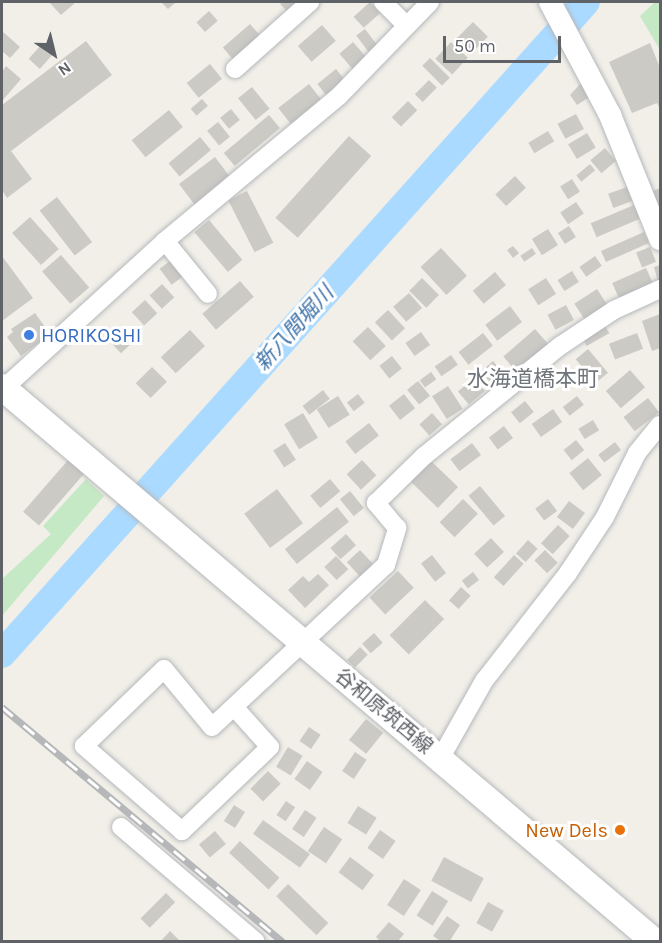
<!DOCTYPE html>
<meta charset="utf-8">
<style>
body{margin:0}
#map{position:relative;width:662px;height:943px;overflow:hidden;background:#f1efe8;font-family:Karla,"Noto Sans JP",sans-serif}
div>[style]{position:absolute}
.green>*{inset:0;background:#c5e8c5}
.river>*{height:28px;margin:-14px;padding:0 14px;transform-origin:14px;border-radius:14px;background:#aadaff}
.building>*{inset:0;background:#cccac5;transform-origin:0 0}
.roads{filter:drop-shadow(0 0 2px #b5b8bc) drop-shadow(0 0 2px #b5b8bc)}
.minor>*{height:18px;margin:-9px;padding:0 9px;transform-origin:9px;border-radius:9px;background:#fff}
.tertiary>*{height:22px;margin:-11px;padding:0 11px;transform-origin:11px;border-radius:11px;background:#fff}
.secondary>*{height:26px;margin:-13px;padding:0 13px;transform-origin:13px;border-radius:13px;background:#fff}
.rail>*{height:7px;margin-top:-3.5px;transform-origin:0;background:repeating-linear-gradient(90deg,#fff 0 14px,#b6b7b8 0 28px);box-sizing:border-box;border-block:2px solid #b6b7b8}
.dots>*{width:16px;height:16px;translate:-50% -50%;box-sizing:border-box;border:3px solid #fff;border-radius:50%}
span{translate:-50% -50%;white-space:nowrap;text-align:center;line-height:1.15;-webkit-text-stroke:6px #fff;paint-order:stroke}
.shop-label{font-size:20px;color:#366cbe}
.left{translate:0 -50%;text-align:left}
.street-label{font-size:20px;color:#5f6368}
.food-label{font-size:20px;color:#c56008}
.right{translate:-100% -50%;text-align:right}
.water-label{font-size:21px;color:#4174aa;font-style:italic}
.quarter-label{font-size:22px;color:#70757a}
.frame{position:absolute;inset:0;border:3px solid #5f6368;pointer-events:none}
.north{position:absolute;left:24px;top:24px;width:60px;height:60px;-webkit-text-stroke:4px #fff;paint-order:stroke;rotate:145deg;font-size:16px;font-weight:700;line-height:24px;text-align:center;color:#5f6368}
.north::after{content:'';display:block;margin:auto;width:21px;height:27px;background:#5f6368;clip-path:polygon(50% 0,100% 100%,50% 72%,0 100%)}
.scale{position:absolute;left:443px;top:36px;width:118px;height:27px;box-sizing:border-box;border:3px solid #5f6368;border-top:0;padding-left:8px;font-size:18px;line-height:21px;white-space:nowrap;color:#5f6368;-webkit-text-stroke:4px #fff;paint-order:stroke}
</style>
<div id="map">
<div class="green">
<i style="clip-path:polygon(655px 2px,660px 2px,660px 50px,640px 16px)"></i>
<i style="clip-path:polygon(86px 479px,104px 496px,2px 616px,2px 579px,51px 534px,43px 526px)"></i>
</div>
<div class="river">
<i style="left:2px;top:654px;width:875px;rotate:-48.15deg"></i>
</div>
<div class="building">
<i style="clip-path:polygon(49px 2px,76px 2px,61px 15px)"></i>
<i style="clip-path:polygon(161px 2px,176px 2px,168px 9px)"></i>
<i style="clip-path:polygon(283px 2px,303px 2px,289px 13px,280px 4px)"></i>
<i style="left:370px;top:2px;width:15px;height:22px;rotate:48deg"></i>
<i style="left:209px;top:11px;width:13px;height:17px;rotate:48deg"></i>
<i style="left:473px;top:22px;width:21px;height:23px;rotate:45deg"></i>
<i style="left:250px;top:24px;width:20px;height:36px;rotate:49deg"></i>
<i style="left:322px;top:25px;width:21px;height:32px;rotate:49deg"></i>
<i style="left:365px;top:29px;width:20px;height:11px;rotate:53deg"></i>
<i style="clip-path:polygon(2px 31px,20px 47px,10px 58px,2px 51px)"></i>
<i style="clip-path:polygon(86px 41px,112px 75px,11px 151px,32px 179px,7px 198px,2px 190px,2px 105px)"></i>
<i style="left:353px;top:42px;width:21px;height:18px;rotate:49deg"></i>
<i style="left:451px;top:42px;width:23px;height:23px;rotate:43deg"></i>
<i style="clip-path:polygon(650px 43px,660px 68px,660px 109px,657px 103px,632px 113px,609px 62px)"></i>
<i style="left:42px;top:44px;width:15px;height:20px;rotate:42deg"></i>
<i style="left:430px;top:58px;width:28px;height:11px;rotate:45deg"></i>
<i style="left:210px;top:64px;width:19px;height:30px;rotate:51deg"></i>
<i style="clip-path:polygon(6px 66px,21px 79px,2px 101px,2px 72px)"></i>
<i style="left:336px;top:69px;width:14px;height:24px;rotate:51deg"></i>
<i style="left:429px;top:80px;width:11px;height:20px;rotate:45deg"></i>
<i style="clip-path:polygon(583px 81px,591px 96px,577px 105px,570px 95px)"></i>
<i style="left:309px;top:84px;width:23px;height:39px;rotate:52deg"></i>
<i style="left:252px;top:87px;width:28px;height:18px;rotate:51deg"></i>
<i style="left:202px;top:99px;width:9px;height:15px;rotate:49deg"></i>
<i style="left:408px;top:101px;width:13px;height:23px;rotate:45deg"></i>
<i style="left:231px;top:109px;width:14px;height:14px;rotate:51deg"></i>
<i style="left:169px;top:110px;width:22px;height:48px;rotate:51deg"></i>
<i style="left:576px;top:114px;width:17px;height:21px;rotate:62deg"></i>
<i style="left:269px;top:115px;width:17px;height:59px;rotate:50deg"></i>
<i style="left:218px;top:122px;width:19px;height:14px;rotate:51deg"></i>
<i style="left:548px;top:131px;width:12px;height:23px;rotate:59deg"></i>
<i style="left:587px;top:133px;width:17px;height:22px;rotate:59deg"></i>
<i style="left:349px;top:136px;width:30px;height:110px;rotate:42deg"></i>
<i style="left:200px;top:137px;width:17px;height:41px;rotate:50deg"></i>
<i style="left:605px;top:148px;width:17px;height:19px;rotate:50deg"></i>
<i style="left:215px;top:157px;width:26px;height:45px;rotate:53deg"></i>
<i style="left:590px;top:164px;width:8px;height:18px;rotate:50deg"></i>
<i style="left:515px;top:176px;width:16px;height:27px;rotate:47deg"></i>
<i style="left:572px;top:179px;width:15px;height:14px;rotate:58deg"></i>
<i style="left:627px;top:187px;width:15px;height:20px;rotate:70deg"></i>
<i style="clip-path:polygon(660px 188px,660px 210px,653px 191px)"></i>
<i style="left:247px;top:191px;width:58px;height:21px;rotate:63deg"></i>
<i style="left:57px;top:197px;width:57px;height:22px;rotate:52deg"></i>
<i style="left:576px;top:202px;width:14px;height:19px;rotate:56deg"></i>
<i style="left:634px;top:205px;width:15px;height:47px;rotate:67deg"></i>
<i style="left:30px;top:217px;width:43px;height:24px;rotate:48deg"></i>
<i style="left:209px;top:220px;width:52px;height:19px;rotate:50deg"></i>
<i style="left:569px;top:226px;width:13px;height:13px;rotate:58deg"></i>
<i style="left:548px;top:229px;width:19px;height:19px;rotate:58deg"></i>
<i style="left:644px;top:232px;width:12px;height:47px;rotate:66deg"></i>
<i style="clip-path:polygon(513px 246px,519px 253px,513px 258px,507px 250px)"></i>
<i style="left:650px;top:247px;width:16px;height:15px;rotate:68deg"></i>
<i style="left:441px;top:248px;width:38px;height:28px;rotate:47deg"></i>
<i style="left:532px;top:248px;width:7px;height:14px;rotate:56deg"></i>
<i style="left:61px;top:255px;width:43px;height:25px;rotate:49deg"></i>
<i style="clip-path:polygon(2px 256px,33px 298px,2px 321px)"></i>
<i style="left:595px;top:256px;width:12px;height:19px;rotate:55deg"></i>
<i style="left:174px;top:258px;width:20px;height:18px;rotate:53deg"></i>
<i style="clip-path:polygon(660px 265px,660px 281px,658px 282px,654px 267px)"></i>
<i style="left:646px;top:268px;width:20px;height:37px;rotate:66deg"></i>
<i style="left:572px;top:271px;width:13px;height:17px;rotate:58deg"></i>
<i style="left:495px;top:272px;width:17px;height:29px;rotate:50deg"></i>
<i style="left:422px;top:278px;width:24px;height:18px;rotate:45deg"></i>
<i style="left:546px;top:278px;width:19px;height:21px;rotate:58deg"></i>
<i style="left:240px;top:281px;width:21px;height:50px;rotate:49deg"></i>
<i style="left:162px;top:284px;width:18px;height:17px;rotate:47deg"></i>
<i style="left:597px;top:289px;width:20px;height:27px;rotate:57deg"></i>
<i style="left:409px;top:293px;width:20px;height:21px;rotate:49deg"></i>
<i style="left:145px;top:300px;width:18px;height:18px;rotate:47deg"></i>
<i style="left:566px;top:305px;width:17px;height:21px;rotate:62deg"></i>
<i style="left:510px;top:306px;width:20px;height:31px;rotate:53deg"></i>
<i style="left:388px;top:310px;width:25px;height:18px;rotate:47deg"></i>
<i style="clip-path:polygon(35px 313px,50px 334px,21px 356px,7px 337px,13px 332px,11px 329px)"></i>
<i style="clip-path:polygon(660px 314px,660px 348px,652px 351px,642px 321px)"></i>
<i style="left:603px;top:322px;width:13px;height:26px;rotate:61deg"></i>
<i style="left:368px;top:327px;width:26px;height:21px;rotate:47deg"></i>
<i style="left:119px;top:329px;width:19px;height:15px;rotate:47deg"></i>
<i style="left:535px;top:329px;width:20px;height:42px;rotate:49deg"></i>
<i style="left:190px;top:330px;width:22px;height:40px;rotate:47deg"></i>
<i style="left:421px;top:332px;width:16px;height:19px;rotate:55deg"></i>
<i style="left:483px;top:333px;width:16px;height:31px;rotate:52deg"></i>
<i style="left:637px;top:333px;width:17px;height:30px;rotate:69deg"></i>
<i style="left:588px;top:349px;width:31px;height:16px;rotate:50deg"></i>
<i style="left:451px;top:355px;width:12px;height:20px;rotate:55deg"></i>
<i style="left:392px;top:356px;width:16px;height:16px;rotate:52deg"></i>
<i style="left:493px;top:361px;width:18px;height:16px;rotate:49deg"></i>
<i style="left:152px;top:367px;width:21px;height:23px;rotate:45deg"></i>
<i style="left:630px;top:370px;width:23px;height:32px;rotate:49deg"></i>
<i style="left:431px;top:372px;width:9px;height:14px;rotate:54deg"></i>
<i style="left:474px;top:378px;width:17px;height:21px;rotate:50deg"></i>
<i style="left:418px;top:381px;width:19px;height:14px;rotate:51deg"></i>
<i style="left:448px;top:386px;width:27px;height:19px;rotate:57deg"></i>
<i style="left:323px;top:390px;width:11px;height:26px;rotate:52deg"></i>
<i style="left:358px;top:394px;width:11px;height:14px;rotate:52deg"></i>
<i style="left:404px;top:394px;width:18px;height:19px;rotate:52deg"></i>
<i style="left:338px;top:396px;width:22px;height:25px;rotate:58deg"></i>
<i style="left:577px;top:396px;width:11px;height:18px;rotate:52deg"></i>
<i style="left:648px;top:398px;width:18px;height:31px;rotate:52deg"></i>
<i style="left:525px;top:401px;width:14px;height:18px;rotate:51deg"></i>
<i style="left:553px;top:409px;width:16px;height:26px;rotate:55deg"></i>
<i style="left:303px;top:413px;width:29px;height:22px;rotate:59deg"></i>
<i style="left:432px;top:413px;width:15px;height:17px;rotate:48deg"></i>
<i style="left:593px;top:420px;width:12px;height:17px;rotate:59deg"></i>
<i style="left:369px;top:423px;width:16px;height:30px;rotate:52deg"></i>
<i style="left:504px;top:426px;width:15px;height:19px;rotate:53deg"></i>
<i style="left:576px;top:440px;width:13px;height:16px;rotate:51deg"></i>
<i style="left:615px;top:442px;width:10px;height:21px;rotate:53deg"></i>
<i style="left:285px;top:443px;width:20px;height:14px;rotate:57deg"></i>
<i style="left:472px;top:443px;width:15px;height:27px;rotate:53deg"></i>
<i style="left:588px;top:458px;width:22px;height:24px;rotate:51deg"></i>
<i style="left:69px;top:459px;width:21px;height:70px;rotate:41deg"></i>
<i style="left:362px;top:460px;width:21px;height:21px;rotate:47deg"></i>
<i style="left:430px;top:460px;width:39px;height:29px;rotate:44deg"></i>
<i style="left:330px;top:479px;width:16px;height:26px;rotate:50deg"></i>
<i style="left:480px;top:486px;width:39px;height:15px;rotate:50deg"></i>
<i style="left:277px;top:489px;width:43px;height:41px;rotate:53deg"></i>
<i style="left:350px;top:491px;width:22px;height:13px;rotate:51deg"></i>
<i style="left:463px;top:499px;width:21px;height:33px;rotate:45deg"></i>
<i style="left:548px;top:499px;width:15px;height:16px;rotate:53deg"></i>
<i style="left:569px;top:501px;width:20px;height:20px;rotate:37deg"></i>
<i style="left:337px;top:507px;width:19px;height:67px;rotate:51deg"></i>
<i style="left:558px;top:525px;width:16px;height:25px;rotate:43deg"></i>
<i style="left:346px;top:534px;width:15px;height:21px;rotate:48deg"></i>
<i style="left:491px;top:538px;width:19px;height:23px;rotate:47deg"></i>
<i style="left:528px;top:540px;width:13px;height:18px;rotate:42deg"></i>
<i style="left:360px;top:550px;width:21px;height:18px;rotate:47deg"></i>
<i style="left:545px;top:550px;width:18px;height:15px;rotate:45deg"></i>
<i style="left:432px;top:555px;width:23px;height:14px;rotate:52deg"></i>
<i style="left:514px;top:555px;width:13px;height:30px;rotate:42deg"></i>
<i style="left:336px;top:556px;width:18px;height:16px;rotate:47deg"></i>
<i style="left:398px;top:571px;width:23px;height:39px;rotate:47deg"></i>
<i style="left:473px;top:572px;width:10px;height:14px;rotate:53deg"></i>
<i style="clip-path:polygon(318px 574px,329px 585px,305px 608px,288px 590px,303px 576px,309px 582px)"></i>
<i style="left:461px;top:587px;width:13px;height:18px;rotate:42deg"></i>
<i style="left:425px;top:600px;width:27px;height:50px;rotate:45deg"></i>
<i style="left:374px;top:633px;width:13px;height:16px;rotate:48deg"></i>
<i style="left:360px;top:647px;width:11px;height:18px;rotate:45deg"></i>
<i style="left:366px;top:719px;width:22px;height:27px;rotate:39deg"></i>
<i style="left:309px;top:727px;width:14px;height:17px;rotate:34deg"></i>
<i style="left:288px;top:747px;width:17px;height:23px;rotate:31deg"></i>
<i style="left:355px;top:752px;width:14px;height:23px;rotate:34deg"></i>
<i style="left:307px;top:761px;width:19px;height:22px;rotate:35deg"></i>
<i style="left:268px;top:771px;width:18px;height:25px;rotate:45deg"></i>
<i style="left:286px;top:801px;width:11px;height:17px;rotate:34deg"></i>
<i style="left:234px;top:805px;width:13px;height:19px;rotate:32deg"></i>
<i style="left:358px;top:806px;width:22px;height:20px;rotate:32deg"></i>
<i style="left:305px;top:810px;width:14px;height:23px;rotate:34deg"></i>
<i style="left:263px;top:820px;width:58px;height:17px;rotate:36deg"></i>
<i style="left:324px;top:827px;width:22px;height:29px;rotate:34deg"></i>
<i style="left:380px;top:830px;width:19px;height:22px;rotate:35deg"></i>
<i style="left:215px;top:831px;width:17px;height:21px;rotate:50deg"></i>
<i style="left:240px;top:841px;width:54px;height:16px;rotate:43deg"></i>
<i style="left:350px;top:857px;width:30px;height:19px;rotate:37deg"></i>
<i style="left:444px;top:857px;width:45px;height:27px;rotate:28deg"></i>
<i style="left:404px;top:879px;width:20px;height:31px;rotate:33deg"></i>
<i style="left:288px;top:884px;width:56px;height:17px;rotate:44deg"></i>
<i style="left:432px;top:891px;width:19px;height:29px;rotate:32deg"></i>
<i style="left:166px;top:893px;width:13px;height:36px;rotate:45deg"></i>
<i style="left:488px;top:902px;width:18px;height:24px;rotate:29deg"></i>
<i style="clip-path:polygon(447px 916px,460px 925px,449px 942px,442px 942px,433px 936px)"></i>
<i style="clip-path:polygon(389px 922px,404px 934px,397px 942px,381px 942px,376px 937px)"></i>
<i style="clip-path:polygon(170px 931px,181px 942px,160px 942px)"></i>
</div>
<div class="roads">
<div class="minor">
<i style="left:383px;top:2px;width:33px;rotate:45deg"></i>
<i style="left:235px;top:69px;width:101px;rotate:-41.8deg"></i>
<i style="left:165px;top:241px;width:68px;rotate:50.9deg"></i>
<i style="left:2px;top:390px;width:221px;rotate:-42.4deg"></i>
<i style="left:165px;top:241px;width:226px;rotate:-39.8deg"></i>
<i style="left:339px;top:96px;width:131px;rotate:-45.9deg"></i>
<i style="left:235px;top:708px;width:52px;rotate:48.1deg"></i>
<i style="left:270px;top:747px;width:122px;rotate:136.3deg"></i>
<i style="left:182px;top:831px;width:130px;rotate:-139.1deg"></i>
<i style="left:84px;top:746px;width:111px;rotate:-43.9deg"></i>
<i style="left:164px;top:669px;width:75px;rotate:50.4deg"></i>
<i style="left:212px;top:727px;width:238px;rotate:-43deg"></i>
<i style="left:386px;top:565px;width:39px;rotate:-73deg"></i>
<i style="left:397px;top:528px;width:33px;rotate:-130deg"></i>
<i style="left:376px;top:503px;width:67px;rotate:-44.4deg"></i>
<i style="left:424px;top:456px;width:175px;rotate:-39deg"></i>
<i style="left:560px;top:346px;width:65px;rotate:-33.7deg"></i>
<i style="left:614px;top:310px;width:51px;rotate:-24.5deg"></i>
<i style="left:440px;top:759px;width:90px;rotate:-60.6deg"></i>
<i style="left:484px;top:681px;width:137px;rotate:-52.1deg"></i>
<i style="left:568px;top:573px;width:67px;rotate:-56.5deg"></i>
<i style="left:605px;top:517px;width:72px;rotate:-63.4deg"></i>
<i style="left:637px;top:453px;width:36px;rotate:-51deg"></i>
<i style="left:121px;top:827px;width:177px;rotate:40.4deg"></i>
</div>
<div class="tertiary">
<i style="left:550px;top:2px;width:128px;rotate:62deg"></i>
<i style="left:610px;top:115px;width:134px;rotate:68deg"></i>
</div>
<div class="secondary">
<i style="left:2px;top:387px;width:857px;rotate:40.36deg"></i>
</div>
</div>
<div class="rail">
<i style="left:2px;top:707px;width:366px;rotate:39.9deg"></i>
</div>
<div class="dots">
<i style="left:29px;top:335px;background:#3f7fe0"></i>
<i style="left:620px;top:830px;background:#e8710a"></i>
</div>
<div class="shop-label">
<span class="left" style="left:41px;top:335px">HORIKOSHI</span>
</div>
<div class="street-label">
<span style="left:384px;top:711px;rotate:40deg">谷和原筑西線</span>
</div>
<div class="food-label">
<span class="right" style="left:608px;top:830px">New Dels</span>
</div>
<div class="water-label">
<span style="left:294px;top:328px;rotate:-48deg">新八間堀川</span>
</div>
<div class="quarter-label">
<span style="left:533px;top:380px">水海道橋本町</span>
</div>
<div class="frame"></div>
<div class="north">N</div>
<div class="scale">50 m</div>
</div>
